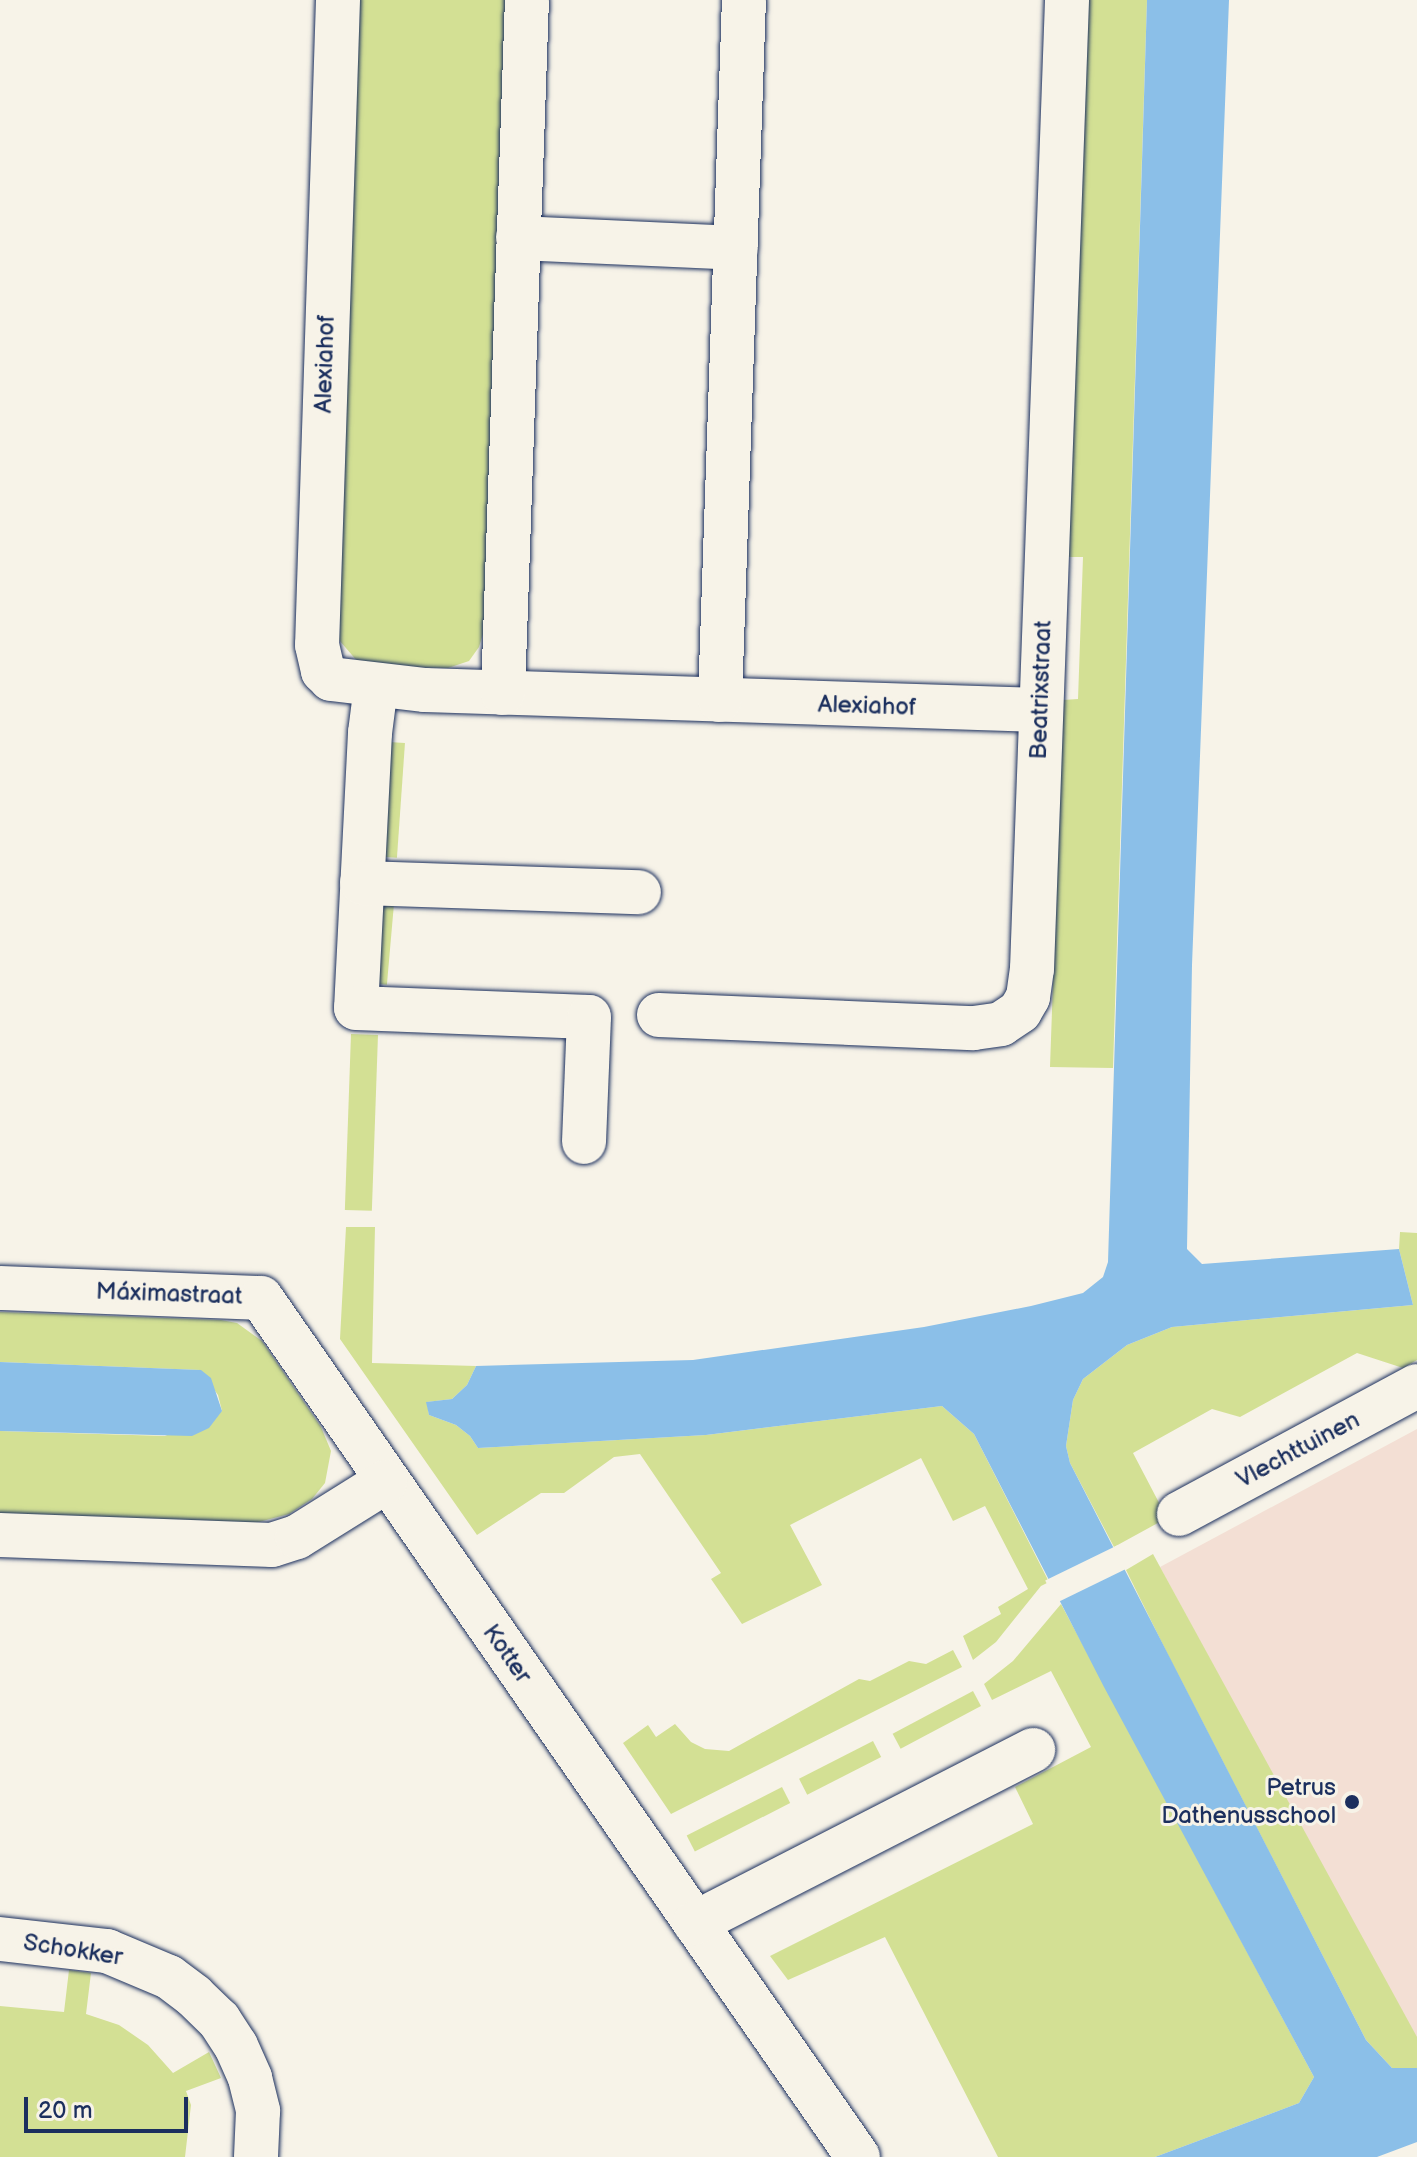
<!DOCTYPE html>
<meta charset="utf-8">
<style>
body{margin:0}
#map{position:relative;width:1417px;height:2157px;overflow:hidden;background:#f7f3e8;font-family:"Balsamiq Sans",sans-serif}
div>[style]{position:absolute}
.built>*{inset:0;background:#f3dfd4}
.green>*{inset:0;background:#d3e094;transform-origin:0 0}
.water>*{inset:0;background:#8bbfe8}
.pier>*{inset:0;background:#f7f3e8;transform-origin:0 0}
.roads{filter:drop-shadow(0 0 2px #1b2f5e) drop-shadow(0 0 2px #1b2f5e)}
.minor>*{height:44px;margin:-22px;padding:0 22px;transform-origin:22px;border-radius:22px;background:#f7f3e8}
.dots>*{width:22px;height:22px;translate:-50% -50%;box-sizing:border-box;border:4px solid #f7f3e8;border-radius:50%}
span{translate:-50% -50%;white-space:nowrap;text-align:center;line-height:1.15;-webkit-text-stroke:6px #f7f3e8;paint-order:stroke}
.street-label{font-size:24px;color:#1b2f5e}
.poi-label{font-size:24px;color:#1b2f5e}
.right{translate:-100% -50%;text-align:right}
.scale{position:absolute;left:24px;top:2097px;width:164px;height:36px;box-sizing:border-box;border:4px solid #1b2f5e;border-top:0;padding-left:10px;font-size:24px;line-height:28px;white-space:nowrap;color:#1b2f5e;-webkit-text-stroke:6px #f7f3e8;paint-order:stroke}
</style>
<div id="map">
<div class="built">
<i style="clip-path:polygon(1417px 1429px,1417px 2037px,1415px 2038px,1160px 1567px)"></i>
</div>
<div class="green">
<i style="clip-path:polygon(359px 0,507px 0,484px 631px,479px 647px,469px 661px,448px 668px,373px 667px,358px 662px,339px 640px)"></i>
<i style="clip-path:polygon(1087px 0,1147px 0,1113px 1068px,1050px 1067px,1063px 700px,1078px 699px,1083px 557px,1068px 557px)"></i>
<i style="left:389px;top:742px;width:16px;height:115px;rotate:4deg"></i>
<i style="left:383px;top:903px;width:11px;height:81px;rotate:5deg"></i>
<i style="left:351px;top:1034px;width:27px;height:176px;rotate:2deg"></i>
<i style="clip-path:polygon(346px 1227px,375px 1227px,372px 1363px,476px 1366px,467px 1385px,452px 1399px,427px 1402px,429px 1415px,456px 1425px,470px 1436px,478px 1448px,706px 1435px,942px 1406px,974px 1434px,1049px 1582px,1041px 1586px,996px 1642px,973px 1660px,963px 1636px,1001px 1614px,998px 1607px,1028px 1589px,985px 1506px,953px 1521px,921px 1458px,790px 1525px,822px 1585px,742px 1624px,711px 1579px,721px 1573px,640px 1454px,614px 1457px,564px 1493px,541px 1493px,477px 1535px,340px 1339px)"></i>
<i style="clip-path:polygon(1400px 1232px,1417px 1233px,1417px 1360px,1403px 1368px,1357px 1353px,1240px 1417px,1212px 1409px,1133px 1453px,1167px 1518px,1114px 1547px,1070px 1463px,1066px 1446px,1073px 1400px,1083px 1379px,1127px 1345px,1172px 1327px,1413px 1305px,1399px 1249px)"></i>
<i style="clip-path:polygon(0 1312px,221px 1320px,237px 1323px,262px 1341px,321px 1427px,331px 1451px,325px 1483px,312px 1499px,289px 1514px,255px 1523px,0 1514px,0 1431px,165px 1436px,222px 1411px,218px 1395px,200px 1370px,0 1362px)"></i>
<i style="clip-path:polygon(1153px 1554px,1417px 2037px,1417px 2068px,1392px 2068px,1366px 2040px,1168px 1655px,1126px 1570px)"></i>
<i style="clip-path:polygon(1061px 1604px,1314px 2077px,1299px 2103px,1155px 2157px,998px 2157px,885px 1937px,788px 1980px,770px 1956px,1033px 1824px,1015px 1787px,1091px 1747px,1051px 1671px,992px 1700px,984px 1684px,1013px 1661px)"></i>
<i style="clip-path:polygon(953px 1650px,962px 1667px,671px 1814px,623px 1743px,648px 1725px,656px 1737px,675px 1724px,691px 1742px,705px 1749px,729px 1751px,859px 1679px,870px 1681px,909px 1661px,926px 1664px)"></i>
<i style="left:973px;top:1691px;width:17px;height:91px;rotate:62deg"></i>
<i style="left:873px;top:1741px;width:18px;height:83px;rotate:63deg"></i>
<i style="left:782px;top:1787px;width:18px;height:107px;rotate:63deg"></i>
<i style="clip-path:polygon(69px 1970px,91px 1973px,86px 2014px,119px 2025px,148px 2045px,173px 2073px,209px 2052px,221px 2078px,186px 2091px,191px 2105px,185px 2157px,0 2157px,0 2006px,64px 2012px)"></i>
</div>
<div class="water">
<i style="clip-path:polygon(1147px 0,1229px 0,1192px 965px,1187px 1249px,1202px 1264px,1399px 1249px,1413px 1305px,1172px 1327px,1127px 1345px,1083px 1379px,1073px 1400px,1066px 1446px,1070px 1463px,1366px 2040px,1392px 2068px,1417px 2068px,1417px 2142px,1377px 2157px,1155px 2157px,1299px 2103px,1314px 2077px,1104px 1687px,974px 1434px,942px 1406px,706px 1435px,478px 1448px,470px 1436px,456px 1425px,429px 1415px,426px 1402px,452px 1399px,467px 1385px,476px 1366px,693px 1360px,924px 1327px,1031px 1306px,1083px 1293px,1103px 1277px,1108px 1262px)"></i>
<i style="clip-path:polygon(0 1362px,201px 1370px,211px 1378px,222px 1411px,209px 1428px,192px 1436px,0 1431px)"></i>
</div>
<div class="pier">
<i style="left:1118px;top:1545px;width:25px;height:81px;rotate:64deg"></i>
</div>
<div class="roads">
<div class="minor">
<i style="left:338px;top:0;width:645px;rotate:91.86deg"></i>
<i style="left:317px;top:645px;width:27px;rotate:77deg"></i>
<i style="left:323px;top:671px;width:11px;rotate:45deg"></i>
<i style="left:331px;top:679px;width:95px;rotate:6.7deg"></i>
<i style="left:425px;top:690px;width:615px;rotate:1.86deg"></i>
<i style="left:518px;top:238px;width:218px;rotate:2.6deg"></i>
<i style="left:376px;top:686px;width:47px;rotate:97.3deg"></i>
<i style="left:370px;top:733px;width:275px;rotate:92.9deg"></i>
<i style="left:356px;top:1008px;width:233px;rotate:2.2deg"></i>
<i style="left:589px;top:1017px;width:125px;rotate:92.3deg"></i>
<i style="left:503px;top:693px;width:693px;rotate:-88.02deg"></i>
<i style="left:720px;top:700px;width:700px;rotate:-88.04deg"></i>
<i style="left:362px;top:883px;width:277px;rotate:1.9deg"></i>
<i style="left:659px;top:1015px;width:315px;rotate:2.4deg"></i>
<i style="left:974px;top:1028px;width:27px;rotate:-8deg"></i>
<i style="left:1001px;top:1024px;width:23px;rotate:-34deg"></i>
<i style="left:1020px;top:1011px;width:16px;rotate:-60deg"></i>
<i style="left:1028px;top:997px;width:28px;rotate:-82deg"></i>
<i style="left:1032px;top:969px;width:970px;rotate:-87.93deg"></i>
<i style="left:0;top:1288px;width:261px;rotate:2.2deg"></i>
<i style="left:261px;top:1298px;width:1046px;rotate:55.2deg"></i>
<i style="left:1179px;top:1514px;width:270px;rotate:-28.3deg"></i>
<i style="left:0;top:1535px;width:272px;rotate:2.1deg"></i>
<i style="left:272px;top:1545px;width:26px;rotate:-18deg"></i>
<i style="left:297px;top:1537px;width:104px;rotate:-32deg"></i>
<i style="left:695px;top:1923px;width:380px;rotate:-27.1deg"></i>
<i style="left:0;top:1939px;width:108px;rotate:6.4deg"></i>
<i style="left:107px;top:1951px;width:67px;rotate:22.8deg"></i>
<i style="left:169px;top:1977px;width:31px;rotate:37deg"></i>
<i style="left:194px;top:1996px;width:35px;rotate:44deg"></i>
<i style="left:219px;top:2020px;width:31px;rotate:57deg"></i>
<i style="left:236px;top:2046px;width:35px;rotate:66deg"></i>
<i style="left:250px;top:2078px;width:34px;rotate:76deg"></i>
<i style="left:258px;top:2111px;width:46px;rotate:92.5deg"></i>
</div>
</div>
<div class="dots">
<i style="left:1352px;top:1802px;background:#1b2f5e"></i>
</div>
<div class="street-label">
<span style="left:325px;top:364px;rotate:-88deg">Alexiahof</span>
<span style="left:1041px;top:690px;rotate:-88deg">Beatrixstraat</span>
<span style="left:867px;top:706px;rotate:2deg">Alexiahof</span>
<span style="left:169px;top:1294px;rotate:2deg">Máximastraat</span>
<span style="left:1298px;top:1450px;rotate:-28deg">Vlechttuinen</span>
<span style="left:507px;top:1654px;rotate:55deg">Kotter</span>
<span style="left:73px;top:1950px;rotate:9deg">Schokker</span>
</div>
<div class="poi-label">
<span class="right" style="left:1336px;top:1802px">Petrus<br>Dathenusschool</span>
</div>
<div class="scale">20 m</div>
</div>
